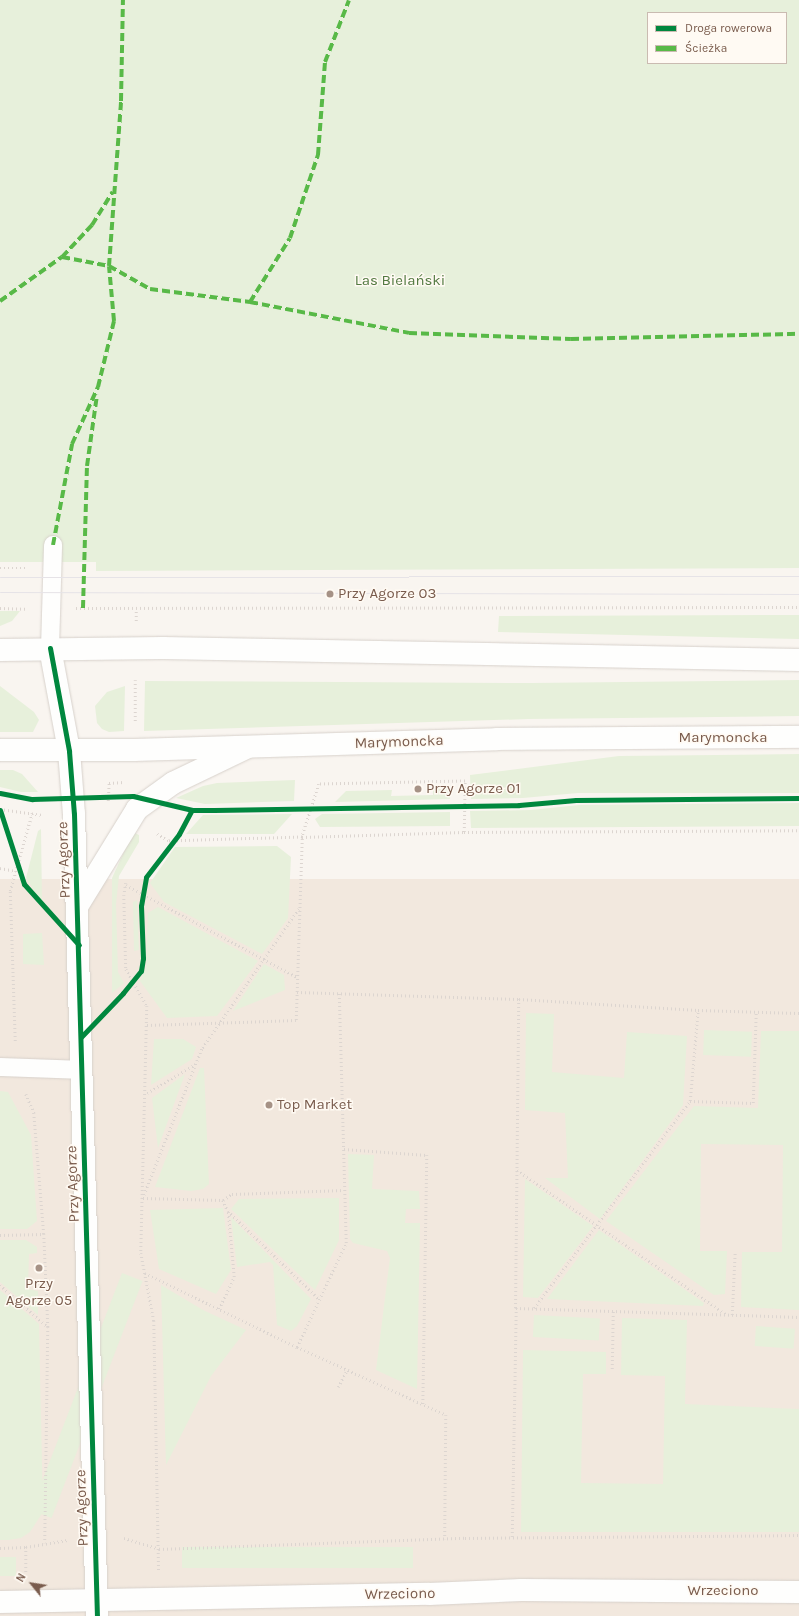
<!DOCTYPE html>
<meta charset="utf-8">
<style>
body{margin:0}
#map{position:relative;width:799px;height:1616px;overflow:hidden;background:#f9f5f0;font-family:Karla,sans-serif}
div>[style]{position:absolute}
.residential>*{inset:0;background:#f2e8de;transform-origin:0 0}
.green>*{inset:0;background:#e7f0db;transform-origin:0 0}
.path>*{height:2.5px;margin-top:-1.25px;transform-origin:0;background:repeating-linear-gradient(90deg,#dcd5d0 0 1px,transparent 0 4px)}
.roads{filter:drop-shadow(0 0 1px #d7d1cb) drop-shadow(0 0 1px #d7d1cb)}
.service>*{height:18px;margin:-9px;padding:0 9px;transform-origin:9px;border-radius:9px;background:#fefefd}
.minor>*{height:22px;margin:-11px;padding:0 11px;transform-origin:11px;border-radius:11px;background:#fefefd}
.tertiary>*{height:22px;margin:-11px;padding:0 11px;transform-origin:11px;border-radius:11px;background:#fefefd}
.secondary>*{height:22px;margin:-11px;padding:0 11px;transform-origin:11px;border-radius:11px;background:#fefefd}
.tram>*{height:1px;margin:-0.5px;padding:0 0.5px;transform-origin:0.5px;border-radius:0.5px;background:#e6e3e7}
.quiet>*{height:4px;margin-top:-2px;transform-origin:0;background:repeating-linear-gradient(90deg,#58b947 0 8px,transparent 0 12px)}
.cycleway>*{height:5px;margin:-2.5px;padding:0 2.5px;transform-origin:2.5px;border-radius:2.5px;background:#00873e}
.dots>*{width:11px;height:11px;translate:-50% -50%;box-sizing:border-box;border:2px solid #fffaf3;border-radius:50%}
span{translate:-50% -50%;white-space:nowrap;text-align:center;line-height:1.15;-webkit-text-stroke:3px #fffaf3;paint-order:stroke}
.park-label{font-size:15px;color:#537a41}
.poi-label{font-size:15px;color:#7a5c4d}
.left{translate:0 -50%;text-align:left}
.street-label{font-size:15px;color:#7a5c4d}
.legend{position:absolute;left:647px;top:12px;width:140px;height:52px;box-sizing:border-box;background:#fffaf3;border:1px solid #cabbb1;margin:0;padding:5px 7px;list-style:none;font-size:12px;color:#7a5c4d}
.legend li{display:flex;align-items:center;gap:8px;height:20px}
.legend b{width:20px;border:1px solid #cabbb1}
.north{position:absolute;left:12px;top:1564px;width:40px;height:40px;-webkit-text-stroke:3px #fffaf3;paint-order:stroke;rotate:300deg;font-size:11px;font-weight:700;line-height:16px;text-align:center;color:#7a5c4d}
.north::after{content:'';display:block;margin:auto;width:14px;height:18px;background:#7a5c4d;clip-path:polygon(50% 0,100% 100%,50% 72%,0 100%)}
</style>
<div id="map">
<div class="residential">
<i style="left:0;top:879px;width:799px;height:737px"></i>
</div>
<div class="green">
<i style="clip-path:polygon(evenodd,0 0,799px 0,799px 568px,96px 571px,96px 562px,0 562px,0 0,648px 13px,786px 13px,786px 63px,648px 63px,648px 13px)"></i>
<i style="clip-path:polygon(0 611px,20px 611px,12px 621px,0 626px)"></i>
<i style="clip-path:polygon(799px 615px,799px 639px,498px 632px,499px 616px)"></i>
<i style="clip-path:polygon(799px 680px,799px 716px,528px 719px,144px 731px,145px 681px,531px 683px)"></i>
<i style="clip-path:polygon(0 686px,34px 712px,39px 720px,33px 732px,0 732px)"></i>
<i style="clip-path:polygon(125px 686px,124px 731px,109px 732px,102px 729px,97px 723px,95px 706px,107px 692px)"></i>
<i style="clip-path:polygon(799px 754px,799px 793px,578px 793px,523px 798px,471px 799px,470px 775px,619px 756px)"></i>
<i style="clip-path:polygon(0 770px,13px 770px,22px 774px,38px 792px,21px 792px,0 787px)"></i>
<i style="clip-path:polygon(295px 780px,294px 801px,205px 804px,176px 798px,203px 786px,217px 783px)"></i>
<i style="clip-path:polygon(449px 788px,450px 799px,335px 802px,346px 791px,392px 790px,391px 796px,433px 795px,433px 789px)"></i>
<i style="clip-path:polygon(799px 803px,799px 826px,471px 828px,470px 811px,531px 810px,579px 805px)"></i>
<i style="clip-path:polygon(450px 812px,450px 826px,320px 827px,315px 819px,322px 814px)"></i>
<i style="clip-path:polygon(292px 814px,274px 834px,186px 834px,203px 815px)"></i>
<i style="clip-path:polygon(41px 829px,42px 902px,26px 878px,38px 831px)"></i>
<i style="clip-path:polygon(133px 832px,139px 835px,139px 842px,119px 876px,116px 904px,118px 972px,124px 983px,112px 993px,112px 878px)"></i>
<i style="clip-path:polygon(277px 846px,291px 857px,288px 918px,262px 954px,164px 902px,150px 883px,175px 847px)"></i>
<i style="clip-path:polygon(137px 900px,139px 950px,134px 951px,133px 902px)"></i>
<i style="clip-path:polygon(158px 907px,258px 961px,217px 1016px,167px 1018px,140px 981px,146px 967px,148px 913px)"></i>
<i style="clip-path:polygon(42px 933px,44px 965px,23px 964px,23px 934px)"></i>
<i style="clip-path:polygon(264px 964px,284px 975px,285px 990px,233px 1011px)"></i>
<i style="clip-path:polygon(526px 1013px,554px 1014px,552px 1072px,624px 1078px,627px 1032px,687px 1036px,683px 1105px,600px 1219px,545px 1178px,568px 1178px,565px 1113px,525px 1110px)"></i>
<i style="left:704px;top:1030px;width:48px;height:25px;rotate:2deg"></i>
<i style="clip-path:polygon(761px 1031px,799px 1031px,799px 1310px,741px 1307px,742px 1252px,782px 1252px,783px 1145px,701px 1144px,700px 1251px,727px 1251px,725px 1294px,714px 1295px,606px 1221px,694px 1106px,758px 1108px)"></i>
<i style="clip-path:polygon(154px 1039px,183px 1039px,196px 1047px,192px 1059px,151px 1085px)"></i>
<i style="clip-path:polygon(200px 1068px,204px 1068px,209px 1184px,203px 1189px,191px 1191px,155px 1187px)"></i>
<i style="clip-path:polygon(185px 1074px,158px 1148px,152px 1098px)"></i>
<i style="clip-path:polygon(0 1091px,8px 1092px,31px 1135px,37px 1221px,27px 1229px,0 1229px)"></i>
<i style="clip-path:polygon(348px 1154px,374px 1155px,372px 1189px,419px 1191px,420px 1209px,406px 1209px,405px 1223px,420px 1223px,417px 1389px,376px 1370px,390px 1258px,387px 1251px,353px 1243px,350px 1239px)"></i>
<i style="clip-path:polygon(525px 1179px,593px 1226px,538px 1298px,523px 1297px)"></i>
<i style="clip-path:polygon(339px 1198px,339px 1240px,315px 1290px,231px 1209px,239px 1199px)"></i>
<i style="clip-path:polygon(223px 1208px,231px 1270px,216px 1294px,159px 1269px,150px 1210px)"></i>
<i style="clip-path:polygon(231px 1217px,311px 1299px,297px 1326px,291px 1331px,277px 1325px,273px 1265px,270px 1262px,237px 1267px)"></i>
<i style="clip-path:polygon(599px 1230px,704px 1303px,703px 1306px,547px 1299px)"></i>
<i style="clip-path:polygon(0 1240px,26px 1240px,37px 1247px,37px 1253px,29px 1254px,28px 1289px,38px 1291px,38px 1315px,0 1282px)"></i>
<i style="left:122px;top:1273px;width:22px;height:254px;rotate:21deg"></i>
<i style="clip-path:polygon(161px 1285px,203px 1310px,246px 1330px,211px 1376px,166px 1465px)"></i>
<i style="clip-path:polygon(0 1290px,39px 1324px,43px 1512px,30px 1532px,21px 1538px,8px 1540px,0 1540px)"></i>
<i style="left:534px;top:1315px;width:66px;height:22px;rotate:3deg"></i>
<i style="clip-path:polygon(622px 1318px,687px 1320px,685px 1404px,799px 1409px,799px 1532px,521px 1532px,523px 1350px,606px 1352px,606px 1374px,583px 1374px,581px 1483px,663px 1484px,665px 1376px,621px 1375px)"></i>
<i style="left:756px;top:1326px;width:39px;height:20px;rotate:4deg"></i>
<i style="left:413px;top:1547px;width:21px;height:231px;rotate:90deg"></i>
<i style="left:0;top:1557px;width:16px;height:19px"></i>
</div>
<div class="path">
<i style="left:0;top:568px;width:26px"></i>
<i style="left:0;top:608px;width:25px;rotate:2deg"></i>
<i style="left:76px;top:608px;width:723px;rotate:-0.08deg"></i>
<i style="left:136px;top:621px;width:12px;rotate:-90deg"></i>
<i style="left:135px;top:721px;width:41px;rotate:-90deg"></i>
<i style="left:108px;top:801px;width:18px;rotate:-87deg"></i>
<i style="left:109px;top:783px;width:15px;rotate:-4deg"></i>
<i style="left:0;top:809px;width:43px;rotate:7.9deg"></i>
<i style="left:464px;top:832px;width:335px;rotate:-0.3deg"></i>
<i style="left:0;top:868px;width:16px;rotate:11deg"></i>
<i style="left:126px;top:883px;width:12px;rotate:99deg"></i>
<i style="left:124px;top:895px;width:74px;rotate:88.5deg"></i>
<i style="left:126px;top:969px;width:43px;rotate:60.4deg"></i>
<i style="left:147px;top:1006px;width:247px;rotate:91.4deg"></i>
<i style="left:141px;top:1253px;width:69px;rotate:79.2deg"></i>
<i style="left:154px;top:1321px;width:250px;rotate:88.9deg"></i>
<i style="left:126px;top:885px;width:194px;rotate:28.3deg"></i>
<i style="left:299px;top:909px;width:170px;rotate:124.7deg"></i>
<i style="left:202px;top:1049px;width:160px;rotate:111.6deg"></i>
<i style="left:143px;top:1198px;width:80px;rotate:1.4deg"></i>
<i style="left:223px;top:1200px;width:11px;rotate:-34deg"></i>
<i style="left:232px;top:1194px;width:112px;rotate:-2deg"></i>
<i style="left:297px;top:992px;width:222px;rotate:1.8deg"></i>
<i style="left:519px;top:999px;width:309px;rotate:90.6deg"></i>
<i style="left:519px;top:999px;width:179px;rotate:3.5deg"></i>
<i style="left:147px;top:1025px;width:149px;rotate:-1.9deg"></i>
<i style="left:296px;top:1020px;width:183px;rotate:-88.1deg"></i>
<i style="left:302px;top:837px;width:162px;rotate:-1.8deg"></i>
<i style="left:464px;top:832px;width:51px;rotate:-88.9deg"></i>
<i style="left:465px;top:781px;width:146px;rotate:178.8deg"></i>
<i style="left:319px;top:784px;width:56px;rotate:107.8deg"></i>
<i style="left:302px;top:837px;width:134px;rotate:178.3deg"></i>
<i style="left:168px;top:841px;width:15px;rotate:-148deg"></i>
<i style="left:15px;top:1041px;width:150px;rotate:-91.9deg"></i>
<i style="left:10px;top:891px;width:81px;rotate:-74.2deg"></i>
<i style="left:147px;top:1093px;width:55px;rotate:-30.8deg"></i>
<i style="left:26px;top:1094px;width:21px;rotate:67deg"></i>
<i style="left:34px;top:1113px;width:121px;rotate:85.3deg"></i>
<i style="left:44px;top:1234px;width:93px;rotate:87.5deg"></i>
<i style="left:48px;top:1327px;width:216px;rotate:90.8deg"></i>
<i style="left:690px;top:1101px;width:63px;rotate:1.8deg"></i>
<i style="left:753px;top:1103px;width:92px;rotate:-88.1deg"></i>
<i style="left:344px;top:1149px;width:83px;rotate:4.1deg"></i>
<i style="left:427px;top:1155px;width:249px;rotate:90.9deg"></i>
<i style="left:517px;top:1170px;width:254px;rotate:34.6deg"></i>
<i style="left:223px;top:1200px;width:12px;rotate:66deg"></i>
<i style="left:228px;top:1211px;width:127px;rotate:44deg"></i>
<i style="left:0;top:1235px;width:44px;rotate:-1.3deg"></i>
<i style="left:145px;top:1273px;width:169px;rotate:26deg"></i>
<i style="left:297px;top:1347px;width:115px;rotate:-64.8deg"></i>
<i style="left:346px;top:1243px;width:250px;rotate:-91.6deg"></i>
<i style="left:0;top:1285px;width:64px;rotate:41.2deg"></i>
<i style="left:534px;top:1308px;width:259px;rotate:-53deg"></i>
<i style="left:690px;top:1101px;width:91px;rotate:-85deg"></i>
<i style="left:698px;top:1010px;width:101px;rotate:1.7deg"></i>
<i style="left:219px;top:1309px;width:35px;rotate:-65deg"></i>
<i style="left:234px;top:1277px;width:66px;rotate:-95.2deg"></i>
<i style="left:732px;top:1315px;width:63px;rotate:-87.3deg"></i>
<i style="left:297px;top:1347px;width:164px;rotate:24.5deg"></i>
<i style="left:446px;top:1415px;width:124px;rotate:90.5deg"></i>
<i style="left:612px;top:1369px;width:58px;rotate:-89deg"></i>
<i style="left:338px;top:1387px;width:19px;rotate:-62deg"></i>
<i style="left:512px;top:1537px;width:229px;rotate:-89deg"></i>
<i style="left:516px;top:1308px;width:283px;rotate:1.8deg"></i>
<i style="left:124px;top:1538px;width:37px;rotate:17deg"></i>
<i style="left:159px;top:1549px;width:306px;rotate:-2.1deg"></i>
<i style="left:465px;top:1538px;width:334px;rotate:-0.5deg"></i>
<i style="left:26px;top:1547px;width:26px;rotate:90deg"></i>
<i style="left:0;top:1548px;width:26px;rotate:-2deg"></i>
<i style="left:26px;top:1547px;width:42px;rotate:-9.7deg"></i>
</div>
<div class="roads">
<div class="service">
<i style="left:50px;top:648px;width:103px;rotate:-88.3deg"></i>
<i style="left:0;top:1067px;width:82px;rotate:2.1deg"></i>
</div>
<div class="minor">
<i style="left:0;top:1602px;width:429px;rotate:-1.1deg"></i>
<i style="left:429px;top:1594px;width:92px;rotate:-2.5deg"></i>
<i style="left:521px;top:1590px;width:278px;rotate:0.4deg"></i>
</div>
<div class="tertiary">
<i style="left:50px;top:648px;width:105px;rotate:79.5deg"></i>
<i style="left:69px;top:751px;width:63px;rotate:85.5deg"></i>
<i style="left:74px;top:814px;width:802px;rotate:88.36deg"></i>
<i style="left:78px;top:905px;width:113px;rotate:-58.4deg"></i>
<i style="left:137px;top:809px;width:44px;rotate:-35.8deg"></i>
<i style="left:173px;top:783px;width:83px;rotate:-25.6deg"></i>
</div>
<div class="secondary">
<i style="left:0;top:650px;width:163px;rotate:-0.7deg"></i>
<i style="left:163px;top:648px;width:636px;rotate:1.08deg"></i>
<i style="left:0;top:750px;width:134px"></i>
<i style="left:134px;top:750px;width:363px;rotate:-1.7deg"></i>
<i style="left:497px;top:739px;width:302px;rotate:-0.4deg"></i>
</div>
</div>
<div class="tram">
<i style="left:0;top:577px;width:799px;rotate:-0.07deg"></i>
<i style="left:0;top:592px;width:799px;rotate:0.14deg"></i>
</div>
<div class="quiet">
<i style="left:62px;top:257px;width:44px;rotate:-46.8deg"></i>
<i style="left:92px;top:225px;width:39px;rotate:-58deg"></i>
<i style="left:0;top:301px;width:76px;rotate:-35.4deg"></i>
<i style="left:62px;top:257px;width:48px;rotate:10.8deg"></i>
<i style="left:109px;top:266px;width:47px;rotate:29.3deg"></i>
<i style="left:150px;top:289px;width:101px;rotate:7.4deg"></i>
<i style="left:250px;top:302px;width:162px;rotate:11deg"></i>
<i style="left:409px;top:333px;width:162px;rotate:2.1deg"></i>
<i style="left:571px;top:339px;width:228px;rotate:-1.3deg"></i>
<i style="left:250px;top:302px;width:75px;rotate:-58deg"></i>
<i style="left:290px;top:238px;width:88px;rotate:-71.4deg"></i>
<i style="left:318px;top:155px;width:93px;rotate:-85.7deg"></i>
<i style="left:325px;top:62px;width:66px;rotate:-68.8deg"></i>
<i style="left:53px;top:545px;width:103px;rotate:-79.3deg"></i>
<i style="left:72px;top:444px;width:63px;rotate:-65.5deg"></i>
<i style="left:98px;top:387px;width:68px;rotate:-76.4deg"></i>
<i style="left:114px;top:321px;width:55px;rotate:-95.2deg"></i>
<i style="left:109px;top:266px;width:165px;rotate:-85.8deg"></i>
<i style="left:121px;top:101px;width:101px;rotate:-88.9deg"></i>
<i style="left:83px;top:608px;width:142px;rotate:-88.4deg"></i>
<i style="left:87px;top:466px;width:72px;rotate:-82deg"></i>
</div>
<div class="cycleway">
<i style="left:50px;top:648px;width:105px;rotate:79.5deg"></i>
<i style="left:69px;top:751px;width:63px;rotate:85.5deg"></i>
<i style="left:74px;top:814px;width:802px;rotate:88.36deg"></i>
<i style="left:0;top:793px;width:33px;rotate:11deg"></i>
<i style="left:32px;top:799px;width:101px;rotate:-1.7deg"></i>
<i style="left:133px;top:796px;width:61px;rotate:13.3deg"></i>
<i style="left:192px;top:810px;width:22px"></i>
<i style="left:214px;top:810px;width:305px;rotate:-0.9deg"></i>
<i style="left:519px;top:805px;width:57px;rotate:-5deg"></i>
<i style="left:576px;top:800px;width:223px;rotate:-0.5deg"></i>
<i style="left:0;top:810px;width:78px;rotate:72deg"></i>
<i style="left:24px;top:884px;width:82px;rotate:48deg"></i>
<i style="left:81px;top:1037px;width:61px;rotate:-46.3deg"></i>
<i style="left:123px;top:993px;width:28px;rotate:-51deg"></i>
<i style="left:141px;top:971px;width:13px;rotate:-81deg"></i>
<i style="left:143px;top:958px;width:52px;rotate:-92.2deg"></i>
<i style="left:141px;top:906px;width:29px;rotate:-80deg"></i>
<i style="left:146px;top:877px;width:54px;rotate:-52.5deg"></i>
<i style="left:179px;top:834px;width:27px;rotate:-62deg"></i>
</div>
<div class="dots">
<i style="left:330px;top:594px;background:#a69286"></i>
<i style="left:418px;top:789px;background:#a69286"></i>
<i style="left:269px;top:1105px;background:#a69286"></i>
<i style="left:39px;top:1268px;background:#a69286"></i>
</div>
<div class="park-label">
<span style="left:400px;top:281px">Las Bielański</span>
</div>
<div class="poi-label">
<span class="left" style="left:338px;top:594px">Przy Agorze 03</span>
<span class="left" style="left:426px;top:789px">Przy Agorze 01</span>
<span class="left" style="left:277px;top:1105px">Top Market</span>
<span style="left:39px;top:1292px">Przy<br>Agorze 05</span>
</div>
<div class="street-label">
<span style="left:723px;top:738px">Marymoncka</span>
<span style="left:399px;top:742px;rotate:-2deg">Marymoncka</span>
<span style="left:64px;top:860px;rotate:-92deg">Przy Agorze</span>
<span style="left:73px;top:1184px;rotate:-92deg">Przy Agorze</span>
<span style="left:82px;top:1508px;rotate:-92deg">Przy Agorze</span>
<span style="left:723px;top:1591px">Wrzeciono</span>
<span style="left:400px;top:1594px;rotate:-1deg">Wrzeciono</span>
</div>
<ul class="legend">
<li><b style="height:5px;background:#00873e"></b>Droga rowerowa</li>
<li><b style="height:5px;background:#58b947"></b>Ścieżka</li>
</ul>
<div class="north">N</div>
</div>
